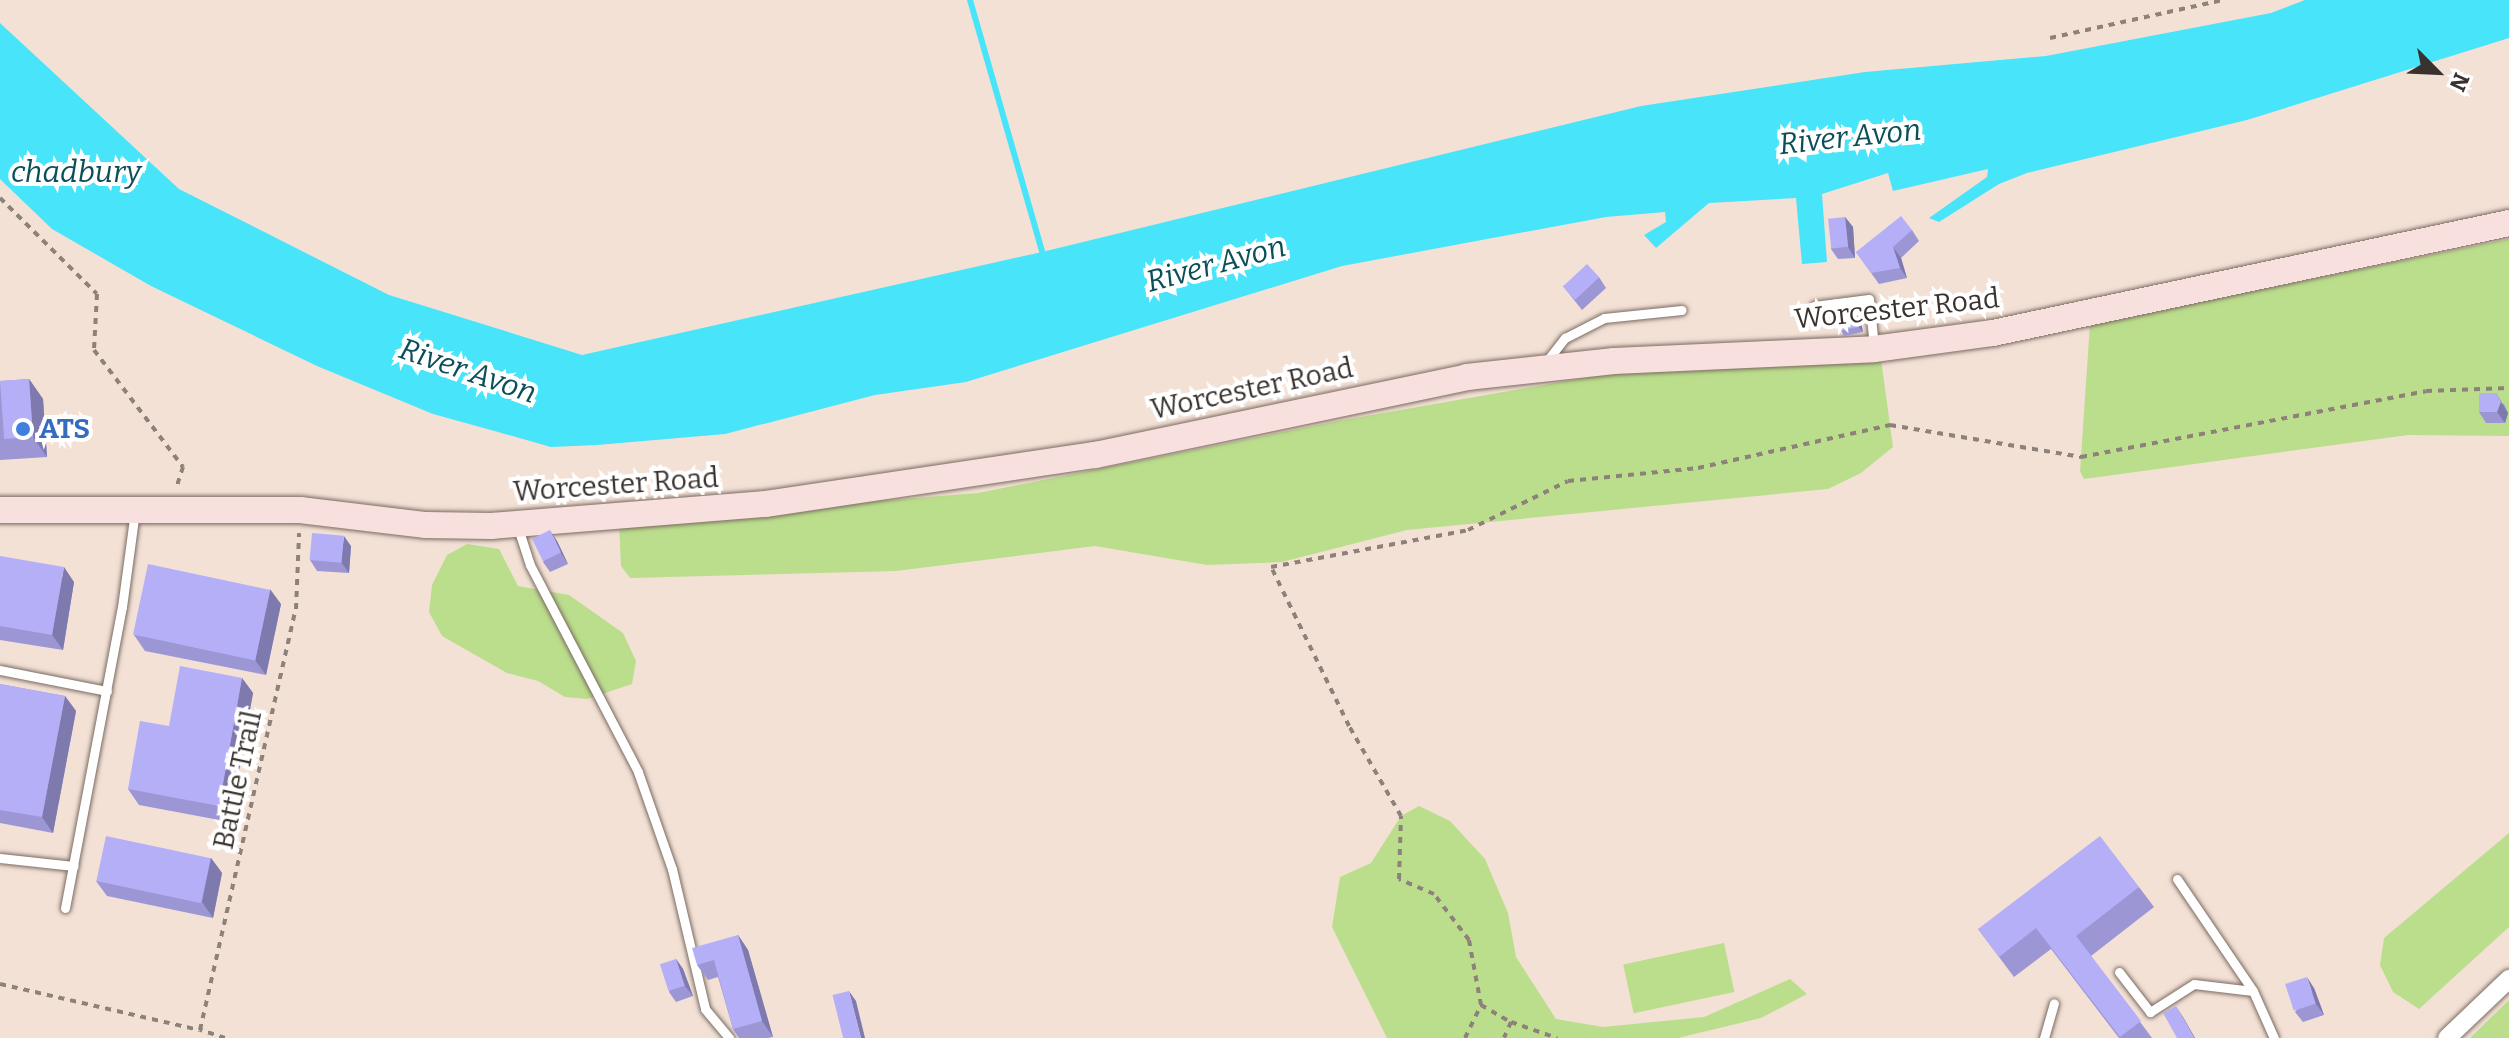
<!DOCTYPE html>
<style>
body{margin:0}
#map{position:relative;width:2509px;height:1038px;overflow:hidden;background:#f3e1d6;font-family:Bitter,serif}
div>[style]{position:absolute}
.green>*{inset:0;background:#bbde8c;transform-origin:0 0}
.water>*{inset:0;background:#48e4fa}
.stream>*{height:6px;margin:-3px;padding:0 3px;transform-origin:3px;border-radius:3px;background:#48e4fa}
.path>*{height:4px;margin-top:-2px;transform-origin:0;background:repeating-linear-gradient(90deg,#8d817a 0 6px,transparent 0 12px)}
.roads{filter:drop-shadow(0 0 2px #7b6b61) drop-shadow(0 0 2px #7b6b61)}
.lane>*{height:9px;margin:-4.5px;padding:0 4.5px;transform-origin:4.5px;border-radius:4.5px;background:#fff}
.street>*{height:18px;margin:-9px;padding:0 9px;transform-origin:9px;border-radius:9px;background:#fff}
.secondary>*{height:26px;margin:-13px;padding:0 13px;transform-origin:13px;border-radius:13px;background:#f8e0de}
.wall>*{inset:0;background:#9c96d5}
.shaded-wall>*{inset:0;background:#7f7aae}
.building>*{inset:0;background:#b5aff8;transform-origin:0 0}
.dots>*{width:22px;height:22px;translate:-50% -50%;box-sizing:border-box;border:4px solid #fff;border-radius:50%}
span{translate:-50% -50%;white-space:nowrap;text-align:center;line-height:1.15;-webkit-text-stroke:8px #fff;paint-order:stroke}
.street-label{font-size:28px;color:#39322e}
.shop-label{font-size:28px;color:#366cbe;font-weight:700}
.left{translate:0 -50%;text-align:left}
.water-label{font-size:30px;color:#0b4f58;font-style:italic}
.north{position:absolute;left:2397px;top:32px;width:80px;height:80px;-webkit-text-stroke:6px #fff;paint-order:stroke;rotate:114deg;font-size:22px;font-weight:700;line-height:32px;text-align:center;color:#39322e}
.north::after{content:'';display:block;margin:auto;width:28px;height:36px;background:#39322e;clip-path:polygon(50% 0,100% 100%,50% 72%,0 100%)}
</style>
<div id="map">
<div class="green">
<i style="clip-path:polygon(2509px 239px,2509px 436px,2408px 435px,2084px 479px,2080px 471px,2090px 324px)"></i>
<i style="clip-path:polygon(1881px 359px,1893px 447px,1861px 473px,1828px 489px,1407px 530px,1282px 562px,1207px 565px,1095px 546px,896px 571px,630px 578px,621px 566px,619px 522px,978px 493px,1338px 421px,1612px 373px)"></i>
<i style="clip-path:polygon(467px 544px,499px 549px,518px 586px,569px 595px,623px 633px,636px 661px,632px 684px,587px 699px,565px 697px,538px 681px,507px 673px,442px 636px,429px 612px,432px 585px,447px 555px)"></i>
<i style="clip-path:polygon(1419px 806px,1450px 821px,1485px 859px,1508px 913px,1516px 957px,1556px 1019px,1603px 1027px,1704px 1017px,1790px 979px,1807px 994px,1761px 1018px,1678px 1038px,1387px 1038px,1332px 927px,1340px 877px,1371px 863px,1401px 816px)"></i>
<i style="clip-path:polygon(2509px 833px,2509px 927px,2419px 1009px,2393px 992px,2380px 965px,2384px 938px)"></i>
<i style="left:1724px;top:943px;width:50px;height:103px;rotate:78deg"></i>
<i style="clip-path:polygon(2509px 1000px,2509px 1038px,2470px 1038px)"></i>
</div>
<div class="water">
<i style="clip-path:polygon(2305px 0,2509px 0,2509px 38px,2247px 120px,2027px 173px,1999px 184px,1939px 222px,1929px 218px,1987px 177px,1988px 169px,1893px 191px,1888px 173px,1822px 194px,1827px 262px,1802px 264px,1796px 198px,1709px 203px,1656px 248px,1644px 235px,1666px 222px,1665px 212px,1606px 217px,1342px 266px,966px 382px,875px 395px,725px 434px,597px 445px,551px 447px,498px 432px,433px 414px,317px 366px,151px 286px,52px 229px,0 179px,0 23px,179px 189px,389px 295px,582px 355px,1042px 252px,1641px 106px,1865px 72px,2046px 56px,2271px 13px)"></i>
</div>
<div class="stream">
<i style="left:970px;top:0;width:268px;rotate:74deg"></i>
</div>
<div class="path">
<i style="left:2050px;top:38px;width:177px;rotate:-12.4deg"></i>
<i style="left:0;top:198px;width:136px;rotate:44.7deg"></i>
<i style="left:97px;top:294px;width:56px;rotate:93.1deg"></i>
<i style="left:94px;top:350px;width:147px;rotate:52.7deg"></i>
<i style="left:183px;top:467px;width:22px;rotate:108deg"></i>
<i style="left:0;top:984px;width:205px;rotate:13deg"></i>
<i style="left:1481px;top:1005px;width:34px;rotate:30deg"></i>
<i style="left:1511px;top:1022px;width:17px;rotate:114deg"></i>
<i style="left:1511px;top:1022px;width:49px;rotate:19.2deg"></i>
<i style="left:225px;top:1038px;width:26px;rotate:-162deg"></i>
<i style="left:200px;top:1030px;width:432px;rotate:-77.2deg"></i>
<i style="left:296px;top:609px;width:76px;rotate:-87.7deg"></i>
<i style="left:1465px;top:1038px;width:37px;rotate:-64deg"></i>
<i style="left:1481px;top:1005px;width:66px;rotate:-100.5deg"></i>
<i style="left:1469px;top:940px;width:58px;rotate:-127.3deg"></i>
<i style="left:1434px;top:894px;width:38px;rotate:-157deg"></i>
<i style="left:1399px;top:879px;width:63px;rotate:-88.2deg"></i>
<i style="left:1401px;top:816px;width:104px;rotate:-120deg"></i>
<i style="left:1349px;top:726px;width:177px;rotate:-116.1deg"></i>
<i style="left:1271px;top:567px;width:200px;rotate:-10.6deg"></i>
<i style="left:1468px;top:530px;width:111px;rotate:-26.1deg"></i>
<i style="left:1568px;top:481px;width:131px;rotate:-5.7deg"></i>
<i style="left:1698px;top:468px;width:197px;rotate:-12.6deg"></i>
<i style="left:1890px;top:425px;width:194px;rotate:9.5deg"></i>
<i style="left:2081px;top:457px;width:351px;rotate:-10.8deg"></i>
<i style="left:2426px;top:391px;width:83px;rotate:-2.1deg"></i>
</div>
<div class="roads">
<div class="lane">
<i style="left:1814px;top:306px;width:55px;rotate:-7.3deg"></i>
<i style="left:1869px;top:299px;width:47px;rotate:83.9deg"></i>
<i style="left:1546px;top:362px;width:31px;rotate:-52deg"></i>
<i style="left:1565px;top:338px;width:44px;rotate:-27.1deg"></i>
<i style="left:1604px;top:318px;width:78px;rotate:-5.9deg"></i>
<i style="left:518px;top:528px;width:39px;rotate:72deg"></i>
<i style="left:530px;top:565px;width:233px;rotate:62.4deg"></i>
<i style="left:638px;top:772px;width:103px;rotate:70.7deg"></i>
<i style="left:672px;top:869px;width:144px;rotate:76.7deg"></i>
<i style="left:705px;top:1009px;width:38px;rotate:50deg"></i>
<i style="left:0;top:670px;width:109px;rotate:11.1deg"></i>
<i style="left:0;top:858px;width:74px;rotate:6.2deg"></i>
<i style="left:2177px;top:879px;width:135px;rotate:55.8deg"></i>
<i style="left:2253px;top:991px;width:51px;rotate:65.9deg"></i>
<i style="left:65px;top:908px;width:306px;rotate:-79.3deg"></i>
<i style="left:122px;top:607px;width:97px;rotate:-82.3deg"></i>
<i style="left:2119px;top:972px;width:51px;rotate:52.2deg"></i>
<i style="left:2150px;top:1012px;width:52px;rotate:-32.5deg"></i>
<i style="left:2194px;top:984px;width:59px;rotate:6.8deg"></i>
<i style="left:2044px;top:1038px;width:36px;rotate:-74deg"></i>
</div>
<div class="street">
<i style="left:2447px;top:1038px;width:86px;rotate:-43.6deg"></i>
</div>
<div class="secondary">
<i style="left:0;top:510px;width:300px"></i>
<i style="left:300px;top:510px;width:127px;rotate:6.8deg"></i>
<i style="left:426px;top:525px;width:65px;rotate:0.9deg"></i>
<i style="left:491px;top:526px;width:276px;rotate:-4.6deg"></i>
<i style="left:766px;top:504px;width:333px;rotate:-8.5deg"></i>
<i style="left:1095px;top:455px;width:380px;rotate:-11.8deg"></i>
<i style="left:1467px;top:377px;width:148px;rotate:-6.2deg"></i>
<i style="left:1614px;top:361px;width:260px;rotate:-2.6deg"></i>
<i style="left:1874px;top:349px;width:120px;rotate:-7.7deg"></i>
<i style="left:1993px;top:333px;width:528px;rotate:-12.03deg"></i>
</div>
</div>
<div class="wall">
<i style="clip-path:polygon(1845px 217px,1853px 227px,1855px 258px,1838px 259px,1831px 249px)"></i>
<i style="clip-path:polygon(1912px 230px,1919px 241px,1901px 258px,1907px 278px,1879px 284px,1856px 252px)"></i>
<i style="clip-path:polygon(1599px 277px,1606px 288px,1582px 310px,1563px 286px)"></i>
<i style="clip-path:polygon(1856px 313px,1860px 318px,1863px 332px,1844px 336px,1841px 330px)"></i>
<i style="clip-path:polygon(29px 379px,43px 399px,47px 457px,0 460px,0 381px)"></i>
<i style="clip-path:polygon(2504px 404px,2508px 413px,2505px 423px,2486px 423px,2479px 412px)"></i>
<i style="clip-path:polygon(557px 541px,568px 564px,550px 572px,543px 562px)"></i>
<i style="clip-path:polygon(351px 546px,349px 573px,317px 571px,310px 560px)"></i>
<i style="clip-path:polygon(0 556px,74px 582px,63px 650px,0 640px)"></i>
<i style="clip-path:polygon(281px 604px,266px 675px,145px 651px,134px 635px)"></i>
<i style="clip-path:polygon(242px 678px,253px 693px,230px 822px,139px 805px,128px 789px,169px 726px)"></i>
<i style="clip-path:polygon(0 684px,65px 696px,76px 711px,53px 833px,0 823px)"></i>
<i style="clip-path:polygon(211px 858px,222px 873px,213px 918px,107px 896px,96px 881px)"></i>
<i style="clip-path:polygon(2139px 887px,2154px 907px,2091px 956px,2152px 1038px,2119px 1038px,2051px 949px,2014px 977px,1978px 929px)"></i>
<i style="clip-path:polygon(738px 935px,748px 950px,773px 1037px,768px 1038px,739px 1038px,733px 1029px,718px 977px,708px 980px,697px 965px)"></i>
<i style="clip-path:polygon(676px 959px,683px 969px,693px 996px,676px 1002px,669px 992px)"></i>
<i style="clip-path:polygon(2314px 988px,2324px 1015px,2303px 1022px,2295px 1012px)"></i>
</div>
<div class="shaded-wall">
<i style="clip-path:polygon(1845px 217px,1853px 227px,1855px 258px,1848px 247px)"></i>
<i style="clip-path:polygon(1893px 247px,1901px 258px,1907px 278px,1900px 268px)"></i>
<i style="clip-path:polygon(1856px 313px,1860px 318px,1863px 332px,1859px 327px)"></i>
<i style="clip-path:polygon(29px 379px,43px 399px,47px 457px,33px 437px)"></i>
<i style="clip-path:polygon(2496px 393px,2508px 413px,2505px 423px,2497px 412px)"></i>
<i style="clip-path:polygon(550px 530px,557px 541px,568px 564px,561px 553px)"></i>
<i style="clip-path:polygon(344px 536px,351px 546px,349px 573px,341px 562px)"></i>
<i style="clip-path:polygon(64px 567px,74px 582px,63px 650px,52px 635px)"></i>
<i style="clip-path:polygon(270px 589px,281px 604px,266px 675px,255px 660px)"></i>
<i style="clip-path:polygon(242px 678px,253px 693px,230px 822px,219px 806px)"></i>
<i style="clip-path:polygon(65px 696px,76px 711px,53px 833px,42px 817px)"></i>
<i style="clip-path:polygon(211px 858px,222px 873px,213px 918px,202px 902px)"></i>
<i style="clip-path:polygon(738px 935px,748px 950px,773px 1037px,762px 1021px)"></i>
<i style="clip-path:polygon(676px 959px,683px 969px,693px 996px,685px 986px)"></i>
<i style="clip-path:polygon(2307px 977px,2314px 988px,2324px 1015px,2316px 1004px)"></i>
<i style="clip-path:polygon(849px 991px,856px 1001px,865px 1038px,861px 1038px)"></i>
<i style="clip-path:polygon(2176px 1006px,2183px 1017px,2195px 1038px,2194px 1038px)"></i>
</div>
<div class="building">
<i style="clip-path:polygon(1901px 216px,1912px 230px,1893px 247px,1900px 268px,1871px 273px,1856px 252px)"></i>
<i style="left:1845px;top:217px;width:30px;height:17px;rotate:84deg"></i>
<i style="left:1587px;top:264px;width:18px;height:33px;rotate:47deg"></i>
<i style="left:1856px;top:313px;width:14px;height:18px;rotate:78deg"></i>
<i style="left:29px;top:379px;width:58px;height:29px;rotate:86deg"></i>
<i style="clip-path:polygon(2479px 393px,2496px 393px,2501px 402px,2497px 412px,2479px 412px)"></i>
<i style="left:550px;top:530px;width:25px;height:20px;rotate:64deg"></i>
<i style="left:312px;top:533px;width:32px;height:27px;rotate:5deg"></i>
<i style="clip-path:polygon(0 556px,64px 567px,52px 635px,0 626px)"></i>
<i style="left:148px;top:564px;width:125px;height:72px;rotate:12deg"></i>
<i style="clip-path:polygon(180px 666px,242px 678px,219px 806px,128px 789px,140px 721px,169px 726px)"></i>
<i style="clip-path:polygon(0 684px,65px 696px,42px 817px,0 810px)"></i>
<i style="left:106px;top:836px;width:107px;height:46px;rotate:12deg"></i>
<i style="clip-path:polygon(2100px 836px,2139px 887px,2076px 936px,2141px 1021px,2120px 1037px,2036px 928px,1999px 957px,1978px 929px)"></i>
<i style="clip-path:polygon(738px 935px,762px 1021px,733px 1029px,714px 960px,697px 965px,692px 948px)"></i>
<i style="left:676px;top:959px;width:28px;height:17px;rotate:72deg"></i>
<i style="left:2307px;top:977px;width:28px;height:23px;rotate:72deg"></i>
<i style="left:849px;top:991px;width:49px;height:17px;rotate:76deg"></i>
<i style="clip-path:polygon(2176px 1006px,2194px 1038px,2177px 1038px,2163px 1013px)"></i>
</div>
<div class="dots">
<i style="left:23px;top:429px;background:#3f7fe0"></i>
</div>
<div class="street-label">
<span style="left:1897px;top:309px;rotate:-6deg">Worcester Road</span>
<span style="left:1252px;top:389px;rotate:-12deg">Worcester Road</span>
<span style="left:616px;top:485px;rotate:-4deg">Worcester Road</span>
<span style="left:238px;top:780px;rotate:-78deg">Battle Trail</span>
</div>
<div class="shop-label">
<span class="left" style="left:39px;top:429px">ATS</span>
</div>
<div class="water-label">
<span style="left:1850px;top:137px;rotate:-6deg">River Avon</span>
<span style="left:76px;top:172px">chadbury</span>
<span style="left:1216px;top:264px;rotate:-15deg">River Avon</span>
<span style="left:468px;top:371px;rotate:19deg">River Avon</span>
</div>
<div class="north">N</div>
</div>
